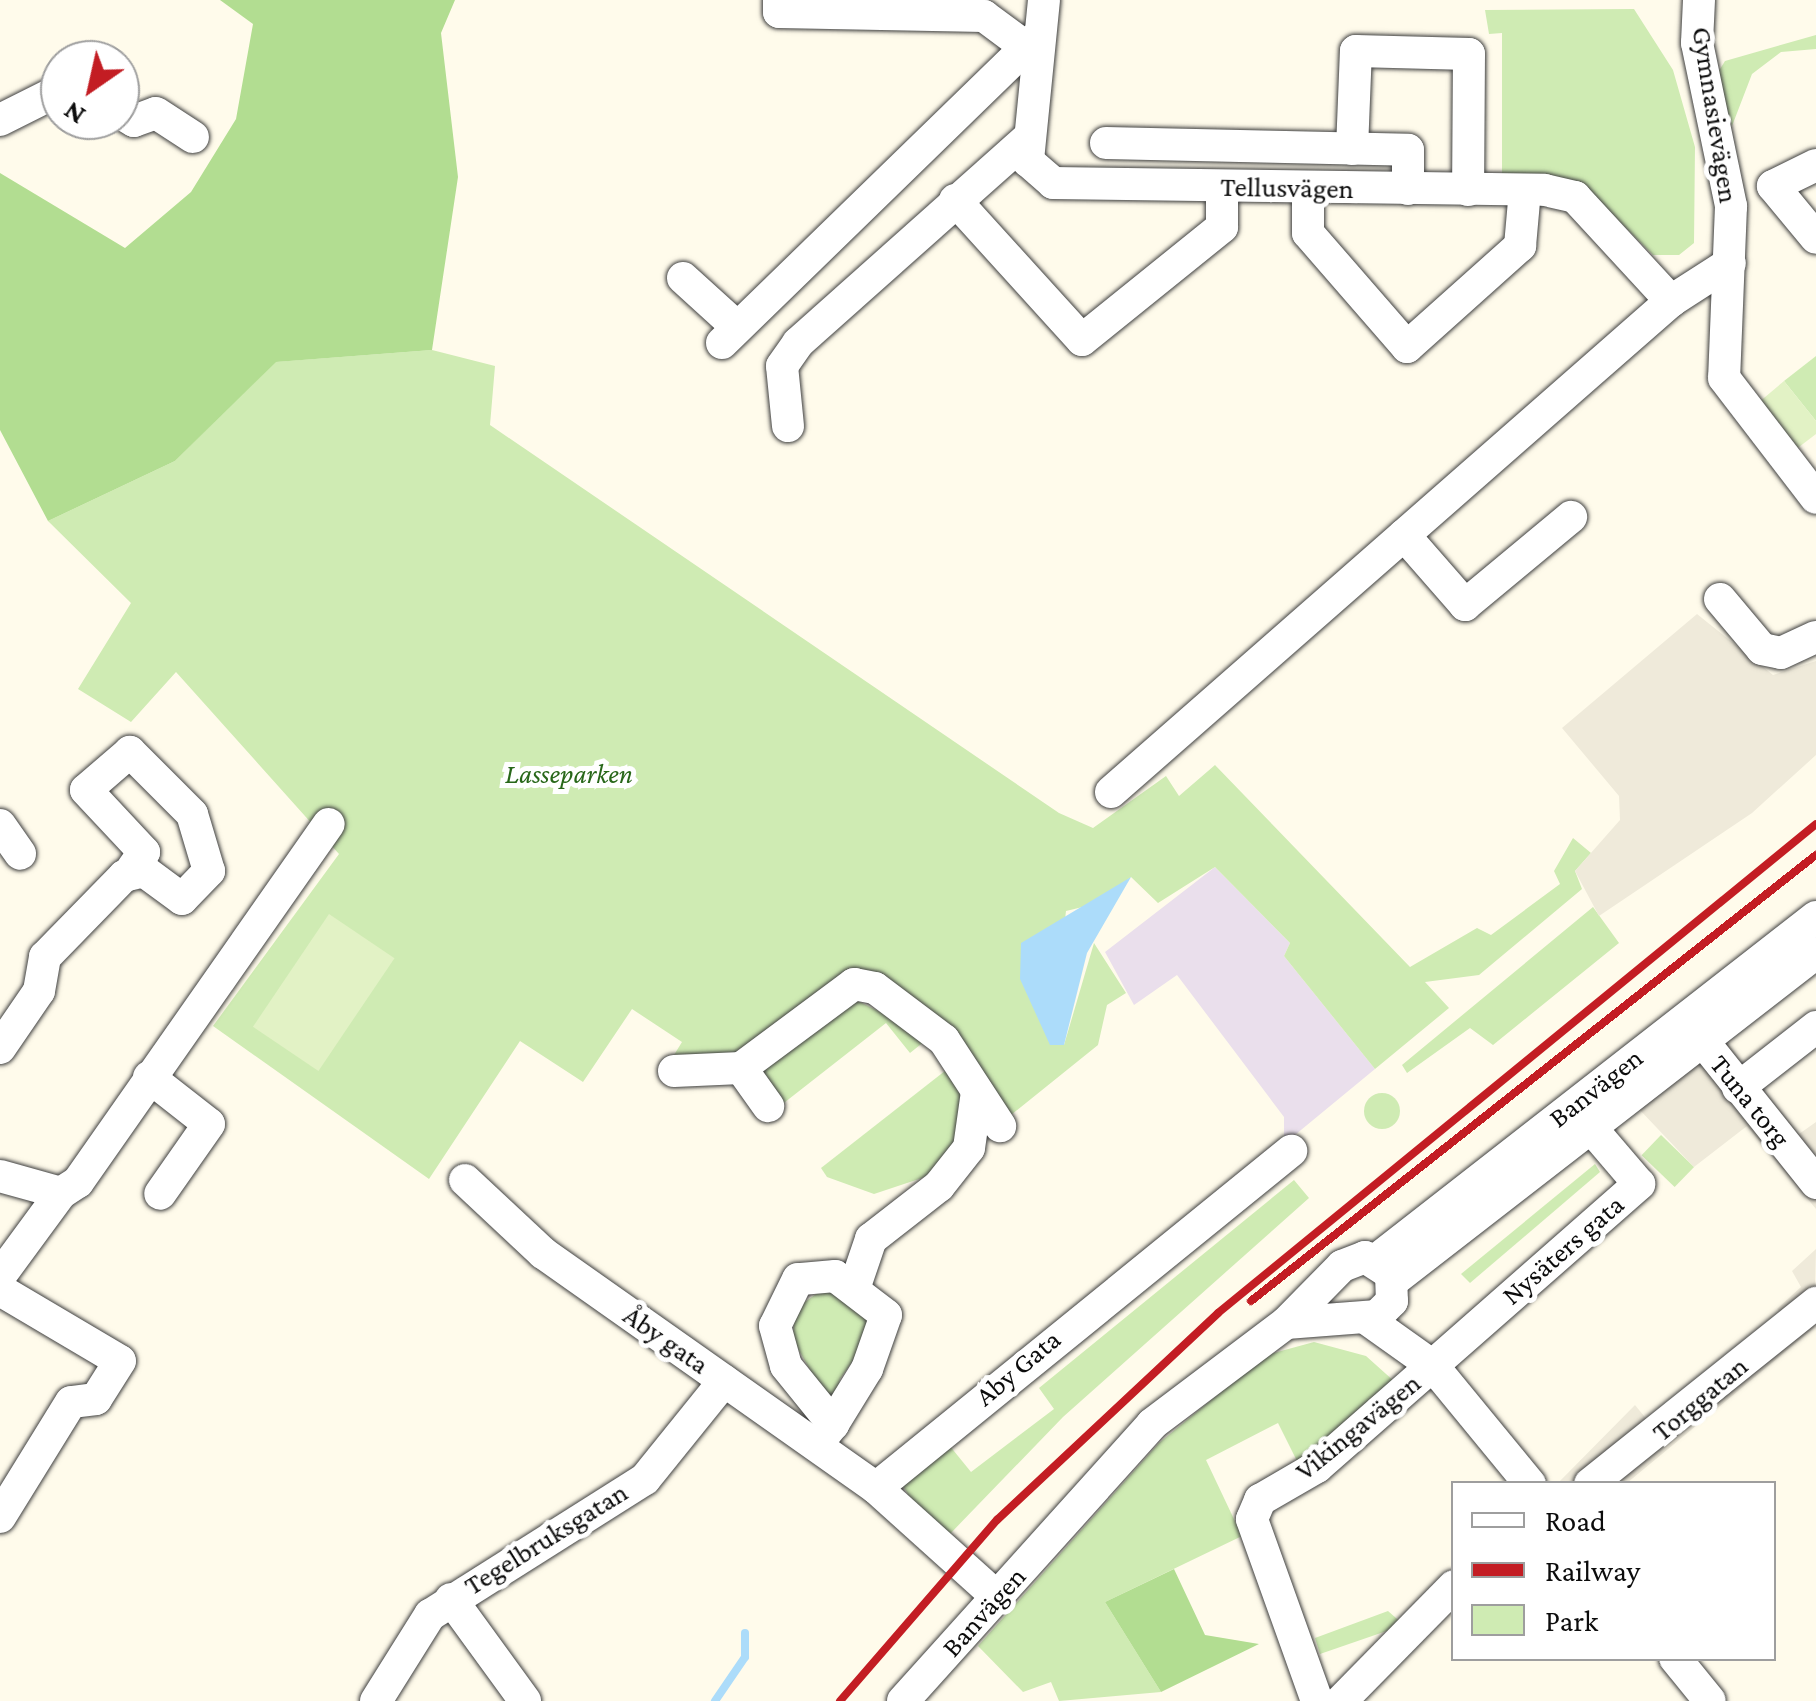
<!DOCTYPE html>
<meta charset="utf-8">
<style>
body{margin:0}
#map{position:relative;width:1816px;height:1701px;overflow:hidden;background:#fffbeb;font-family:"Crimson Pro",serif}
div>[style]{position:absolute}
.industrial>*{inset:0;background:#eadfec}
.green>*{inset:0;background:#cfebb3;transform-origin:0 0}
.round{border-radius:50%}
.forest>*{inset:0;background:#b2dd91}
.pitch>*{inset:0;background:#e2f2c5;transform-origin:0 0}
.plaza>*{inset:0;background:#efeada}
.water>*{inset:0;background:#acdcfa}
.stream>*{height:8px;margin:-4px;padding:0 4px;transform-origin:4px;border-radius:4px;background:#acdcfa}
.roads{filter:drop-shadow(0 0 2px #3f3f3f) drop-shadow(0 0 2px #3f3f3f)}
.minor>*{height:32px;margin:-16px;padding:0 16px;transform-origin:16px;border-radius:16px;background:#fff}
.rail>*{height:8px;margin:-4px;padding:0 4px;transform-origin:4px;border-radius:4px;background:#c31d23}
span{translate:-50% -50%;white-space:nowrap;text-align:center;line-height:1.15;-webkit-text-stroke:10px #fff;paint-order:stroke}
.street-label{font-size:28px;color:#0c0c0c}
.park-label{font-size:28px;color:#286719;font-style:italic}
.legend{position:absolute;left:1451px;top:1481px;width:325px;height:180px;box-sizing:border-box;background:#fff;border:2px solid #9e9e9e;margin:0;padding:12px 18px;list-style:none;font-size:30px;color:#0c0c0c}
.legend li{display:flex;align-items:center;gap:20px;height:50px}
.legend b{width:50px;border:2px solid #9e9e9e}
.north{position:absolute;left:40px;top:40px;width:100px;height:100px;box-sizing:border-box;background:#fff;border:2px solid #9e9e9e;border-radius:50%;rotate:214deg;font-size:28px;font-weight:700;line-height:40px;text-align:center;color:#0c0c0c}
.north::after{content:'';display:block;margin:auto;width:35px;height:45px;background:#c31d23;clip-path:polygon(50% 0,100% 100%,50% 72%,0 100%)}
</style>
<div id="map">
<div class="industrial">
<i style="clip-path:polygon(1215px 867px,1290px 943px,1284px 956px,1375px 1069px,1284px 1144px,1284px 1117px,1177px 975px,1134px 1005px,1105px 952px)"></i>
</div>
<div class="green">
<i style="clip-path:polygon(1634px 9px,1673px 70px,1695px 147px,1694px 243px,1679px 255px,1653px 255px,1580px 182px,1502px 177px,1502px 33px,1489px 34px,1485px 10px)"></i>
<i style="clip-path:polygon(1816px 35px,1816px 49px,1781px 52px,1752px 74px,1732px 126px,1717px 74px,1725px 61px)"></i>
<i style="clip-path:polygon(432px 350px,495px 366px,490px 425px,1059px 813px,1093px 828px,1166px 776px,1179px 796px,1215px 765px,1410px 967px,1477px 928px,1491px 935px,1560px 884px,1554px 871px,1573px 838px,1591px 853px,1575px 871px,1582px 889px,1479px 975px,1425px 982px,1449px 1008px,1375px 1069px,1284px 956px,1290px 943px,1215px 867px,1158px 903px,1131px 877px,1095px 904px,1066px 911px,1050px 1045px,1064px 1045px,1094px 943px,1126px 993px,1107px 1005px,1098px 1045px,1006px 1119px,871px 981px,738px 1059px,674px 1055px,682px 1042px,632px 1009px,583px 1082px,520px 1041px,429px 1179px,213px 1026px,339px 854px,176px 672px,131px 722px,78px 689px,131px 603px,48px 521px,175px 461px,275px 362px)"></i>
<i style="clip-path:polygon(1816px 356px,1816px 421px,1784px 381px)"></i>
<i style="clip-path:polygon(1593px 907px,1619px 943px,1493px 1045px,1470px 1028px,1407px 1073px,1402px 1065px)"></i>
<i style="clip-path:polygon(848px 996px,930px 1037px,910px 1053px,886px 1023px,780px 1106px,757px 1068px)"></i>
<i style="clip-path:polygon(950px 1067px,967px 1102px,960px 1145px,934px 1174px,874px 1194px,827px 1177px,821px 1168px)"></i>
<i class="round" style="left:1364px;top:1093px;width:36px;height:36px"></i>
<i style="left:1661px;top:1135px;width:46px;height:28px;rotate:44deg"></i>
<i style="clip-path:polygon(1595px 1164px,1600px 1172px,1470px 1283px,1461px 1274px)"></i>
<i style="clip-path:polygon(1294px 1180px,1309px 1198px,1063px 1417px,948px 1536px,914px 1504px,903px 1486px,945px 1440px,971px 1472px,1054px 1409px,1039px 1388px)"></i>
<i style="clip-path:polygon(826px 1287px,869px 1313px,866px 1342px,840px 1379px,833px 1410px,793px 1340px,795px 1309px)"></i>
<i style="clip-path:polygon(1314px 1342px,1366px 1356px,1405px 1391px,1301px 1469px,1278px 1423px,1206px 1460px,1242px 1536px,1105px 1602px,1161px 1692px,1059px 1701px,1051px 1682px,1023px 1692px,978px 1646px,1159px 1443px,1266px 1355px)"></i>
<i style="clip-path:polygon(1388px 1611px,1404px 1625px,1320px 1654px,1315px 1638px)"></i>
</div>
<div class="forest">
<i style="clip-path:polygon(220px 0,455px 0,441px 33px,458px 177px,432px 350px,276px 362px,175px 461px,48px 521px,0 430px,0 173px,125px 248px,191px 192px,236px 119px,253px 24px)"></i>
<i style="clip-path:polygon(1174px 1569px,1205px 1635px,1259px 1644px,1161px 1692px,1105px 1602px)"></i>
</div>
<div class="pitch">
<i style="clip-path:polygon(1784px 381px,1816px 421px,1816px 434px,1795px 450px,1758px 403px)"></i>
<i style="left:329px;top:914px;width:79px;height:136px;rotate:34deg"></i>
</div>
<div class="plaza">
<i style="clip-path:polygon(1697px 614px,1773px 675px,1816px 661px,1816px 755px,1752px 813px,1599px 916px,1575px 871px,1620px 820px,1619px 796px,1562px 728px)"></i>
<i style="clip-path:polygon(1721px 1035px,1799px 1134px,1816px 1122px,1816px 1209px,1747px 1126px,1694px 1167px,1638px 1108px)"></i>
<i style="clip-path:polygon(1816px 1249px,1814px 1328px,1627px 1483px,1557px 1484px,1635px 1405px,1648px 1421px,1784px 1316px,1777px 1309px,1801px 1287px,1792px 1271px)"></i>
</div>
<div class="water">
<i style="clip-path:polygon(1131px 877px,1087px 953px,1064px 1045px,1050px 1045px,1020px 979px,1021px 943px)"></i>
</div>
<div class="stream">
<i style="left:715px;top:1701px;width:53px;rotate:-55.7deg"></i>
<i style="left:745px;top:1657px;width:24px;rotate:-90deg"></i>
</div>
<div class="roads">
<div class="minor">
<i style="left:779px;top:0;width:12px;rotate:90deg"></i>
<i style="left:779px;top:12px;width:205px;rotate:1.1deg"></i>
<i style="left:984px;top:16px;width:49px;rotate:36.6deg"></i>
<i style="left:1044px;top:0;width:162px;rotate:95.7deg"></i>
<i style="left:1028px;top:161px;width:33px;rotate:41deg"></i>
<i style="left:1053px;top:183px;width:492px;rotate:0.8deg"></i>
<i style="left:1545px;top:190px;width:31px;rotate:13deg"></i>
<i style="left:1575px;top:197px;width:142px;rotate:47.3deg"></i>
<i style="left:1671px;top:301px;width:70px;rotate:-32.8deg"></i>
<i style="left:1699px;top:0;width:43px;rotate:92.7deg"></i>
<i style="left:1697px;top:43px;width:167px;rotate:78.2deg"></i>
<i style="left:1731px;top:206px;width:172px;rotate:92.3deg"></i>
<i style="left:1724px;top:378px;width:151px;rotate:52.5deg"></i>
<i style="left:120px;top:113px;width:16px;rotate:30deg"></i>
<i style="left:134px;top:121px;width:23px;rotate:-20deg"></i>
<i style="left:156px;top:113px;width:44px;rotate:33deg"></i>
<i style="left:0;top:120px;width:67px;rotate:-26.6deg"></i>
<i style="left:1106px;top:143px;width:302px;rotate:1.3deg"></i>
<i style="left:1408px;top:150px;width:39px;rotate:90deg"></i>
<i style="left:1352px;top:149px;width:98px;rotate:-87.7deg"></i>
<i style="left:1356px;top:51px;width:113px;rotate:1.5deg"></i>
<i style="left:1469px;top:54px;width:136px;rotate:90.4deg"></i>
<i style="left:1816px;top:165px;width:48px;rotate:154deg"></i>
<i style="left:1773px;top:186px;width:67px;rotate:50.4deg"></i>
<i style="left:1308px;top:188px;width:45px;rotate:90deg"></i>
<i style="left:1308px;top:233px;width:151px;rotate:49deg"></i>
<i style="left:1407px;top:347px;width:152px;rotate:-41.8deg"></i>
<i style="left:1520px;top:246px;width:56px;rotate:-84.9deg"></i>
<i style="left:955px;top:200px;width:189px;rotate:47.8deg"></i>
<i style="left:1082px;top:340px;width:180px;rotate:-38.9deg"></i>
<i style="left:1222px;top:227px;width:40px;rotate:-90deg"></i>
<i style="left:683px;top:278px;width:73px;rotate:42.2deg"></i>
<i style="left:722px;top:343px;width:438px;rotate:-44.2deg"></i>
<i style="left:788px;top:426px;width:60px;rotate:-95.7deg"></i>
<i style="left:782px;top:366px;width:28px;rotate:-55deg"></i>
<i style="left:798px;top:343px;width:308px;rotate:-41.7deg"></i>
<i style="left:1404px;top:535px;width:93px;rotate:48.9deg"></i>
<i style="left:1465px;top:605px;width:138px;rotate:-39.7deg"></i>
<i style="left:1720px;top:599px;width:65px;rotate:50deg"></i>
<i style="left:1762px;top:649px;width:19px;rotate:12deg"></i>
<i style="left:1781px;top:653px;width:38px;rotate:-25deg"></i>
<i style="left:1111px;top:792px;width:745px;rotate:-41.24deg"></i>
<i style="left:0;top:825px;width:35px;rotate:55deg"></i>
<i style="left:1702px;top:1040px;width:183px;rotate:51.4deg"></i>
<i style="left:0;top:1048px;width:69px;rotate:-55.6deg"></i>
<i style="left:39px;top:991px;width:35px;rotate:-80deg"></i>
<i style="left:45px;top:957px;width:113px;rotate:-45.7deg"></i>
<i style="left:124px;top:876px;width:21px;rotate:-14deg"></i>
<i style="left:144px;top:871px;width:47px;rotate:36.4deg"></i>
<i style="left:182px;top:899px;width:39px;rotate:-46deg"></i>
<i style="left:209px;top:871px;width:59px;rotate:-106.6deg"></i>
<i style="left:192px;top:814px;width:88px;rotate:-135deg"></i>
<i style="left:130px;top:752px;width:58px;rotate:139.2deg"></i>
<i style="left:86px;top:790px;width:85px;rotate:46.9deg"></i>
<i style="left:144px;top:852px;width:28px;rotate:125deg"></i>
<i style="left:741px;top:1068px;width:47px;rotate:54.6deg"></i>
<i style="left:674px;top:1071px;width:67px;rotate:-2.6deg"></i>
<i style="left:741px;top:1068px;width:141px;rotate:-36.6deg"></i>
<i style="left:854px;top:984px;width:21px;rotate:11deg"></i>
<i style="left:875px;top:988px;width:86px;rotate:37deg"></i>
<i style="left:944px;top:1040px;width:103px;rotate:56.9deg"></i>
<i style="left:149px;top:1077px;width:76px;rotate:38.1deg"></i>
<i style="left:209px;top:1124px;width:85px;rotate:125deg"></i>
<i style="left:1738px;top:1088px;width:99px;rotate:-38deg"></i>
<i style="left:0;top:1176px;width:63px;rotate:15.6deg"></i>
<i style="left:465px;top:1180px;width:107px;rotate:43.1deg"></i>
<i style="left:543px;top:1253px;width:408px;rotate:35.2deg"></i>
<i style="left:1376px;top:1260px;width:558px;rotate:-37.94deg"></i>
<i style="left:0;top:1276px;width:103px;rotate:-53.7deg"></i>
<i style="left:61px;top:1193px;width:20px;rotate:-33deg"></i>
<i style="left:78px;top:1182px;width:437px;rotate:-55deg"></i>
<i style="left:1394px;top:1280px;width:534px;rotate:-37.77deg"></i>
<i style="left:855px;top:1286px;width:50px;rotate:-71.2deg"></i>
<i style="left:871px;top:1239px;width:86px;rotate:-37.9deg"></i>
<i style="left:939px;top:1186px;width:48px;rotate:-51.7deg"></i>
<i style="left:969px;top:1148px;width:57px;rotate:-81.9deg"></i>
<i style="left:0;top:1290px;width:139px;rotate:30.6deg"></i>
<i style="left:120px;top:1361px;width:45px;rotate:122.3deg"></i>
<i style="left:96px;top:1399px;width:25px;rotate:173deg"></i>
<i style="left:71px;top:1402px;width:135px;rotate:121.7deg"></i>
<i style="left:1367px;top:1319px;width:81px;rotate:35.5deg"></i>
<i style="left:1433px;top:1366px;width:153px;rotate:50.6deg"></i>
<i style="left:817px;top:1444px;width:26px;rotate:-51deg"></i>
<i style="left:833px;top:1424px;width:65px;rotate:-58.3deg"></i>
<i style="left:867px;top:1369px;width:57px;rotate:-70.6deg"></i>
<i style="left:886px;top:1315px;width:64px;rotate:-142.6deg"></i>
<i style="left:835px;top:1276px;width:37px;rotate:175deg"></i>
<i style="left:798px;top:1279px;width:52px;rotate:116.1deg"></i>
<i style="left:775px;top:1326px;width:41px;rotate:74.6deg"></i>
<i style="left:786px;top:1366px;width:75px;rotate:51deg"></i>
<i style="left:1590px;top:1484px;width:290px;rotate:-38.7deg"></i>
<i style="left:997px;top:1597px;width:163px;rotate:-138deg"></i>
<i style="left:876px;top:1488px;width:535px;rotate:-39.08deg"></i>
<i style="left:451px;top:1599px;width:126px;rotate:54deg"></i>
<i style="left:1675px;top:1658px;width:55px;rotate:50.9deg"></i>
<i style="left:376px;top:1701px;width:102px;rotate:-57.9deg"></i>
<i style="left:430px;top:1615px;width:254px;rotate:-32.3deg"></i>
<i style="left:645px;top:1479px;width:126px;rotate:-51.1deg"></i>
<i style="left:903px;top:1701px;width:372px;rotate:-48deg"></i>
<i style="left:1152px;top:1424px;width:168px;rotate:-37deg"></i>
<i style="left:1286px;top:1323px;width:80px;rotate:-45.5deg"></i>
<i style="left:1342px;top:1266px;width:25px;rotate:-21deg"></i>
<i style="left:1365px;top:1257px;width:31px;rotate:33deg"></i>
<i style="left:1391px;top:1274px;width:27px;rotate:88deg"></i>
<i style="left:1392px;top:1301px;width:21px;rotate:135deg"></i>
<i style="left:1377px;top:1316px;width:91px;rotate:175.6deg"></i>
<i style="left:1317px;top:1701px;width:193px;rotate:-109.7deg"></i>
<i style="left:1252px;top:1519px;width:21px;rotate:-67deg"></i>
<i style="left:1260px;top:1500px;width:66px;rotate:-30.1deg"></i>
<i style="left:1317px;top:1467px;width:429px;rotate:-41.3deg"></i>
<i style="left:1639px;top:1184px;width:72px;rotate:-130.5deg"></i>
<i style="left:1341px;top:1701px;width:161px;rotate:-45.5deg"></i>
</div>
</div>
<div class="rail">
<i style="left:1251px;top:1301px;width:720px;rotate:-38.29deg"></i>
<i style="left:840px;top:1701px;width:240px;rotate:-49.1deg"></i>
<i style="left:997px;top:1520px;width:303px;rotate:-43.1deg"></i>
<i style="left:1218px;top:1313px;width:772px;rotate:-39.27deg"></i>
</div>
<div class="street-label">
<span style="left:1715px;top:115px;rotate:81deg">Gymnasievägen</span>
<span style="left:1287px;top:188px;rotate:1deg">Tellusvägen</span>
<span style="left:1596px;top:1088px;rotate:-38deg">Banvägen</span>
<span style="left:1750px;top:1101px;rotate:51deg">Tuna torg</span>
<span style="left:1563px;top:1250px;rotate:-41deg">Nysäters gata</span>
<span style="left:666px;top:1340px;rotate:35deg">Åby gata</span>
<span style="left:1018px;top:1368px;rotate:-40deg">Aby Gata</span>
<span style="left:1700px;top:1399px;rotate:-40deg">Torggatan</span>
<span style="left:1358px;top:1427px;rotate:-39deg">Vikingavägen</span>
<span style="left:546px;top:1539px;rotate:-32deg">Tegelbruksgatan</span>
<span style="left:984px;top:1612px;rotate:-48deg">Banvägen</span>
</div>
<div class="park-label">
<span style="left:569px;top:774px">Lasseparken</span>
</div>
<ul class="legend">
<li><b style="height:12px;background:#fff"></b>Road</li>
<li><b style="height:12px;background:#c31d23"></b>Railway</li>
<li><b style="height:28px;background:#cfebb3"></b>Park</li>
</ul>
<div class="north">N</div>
</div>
